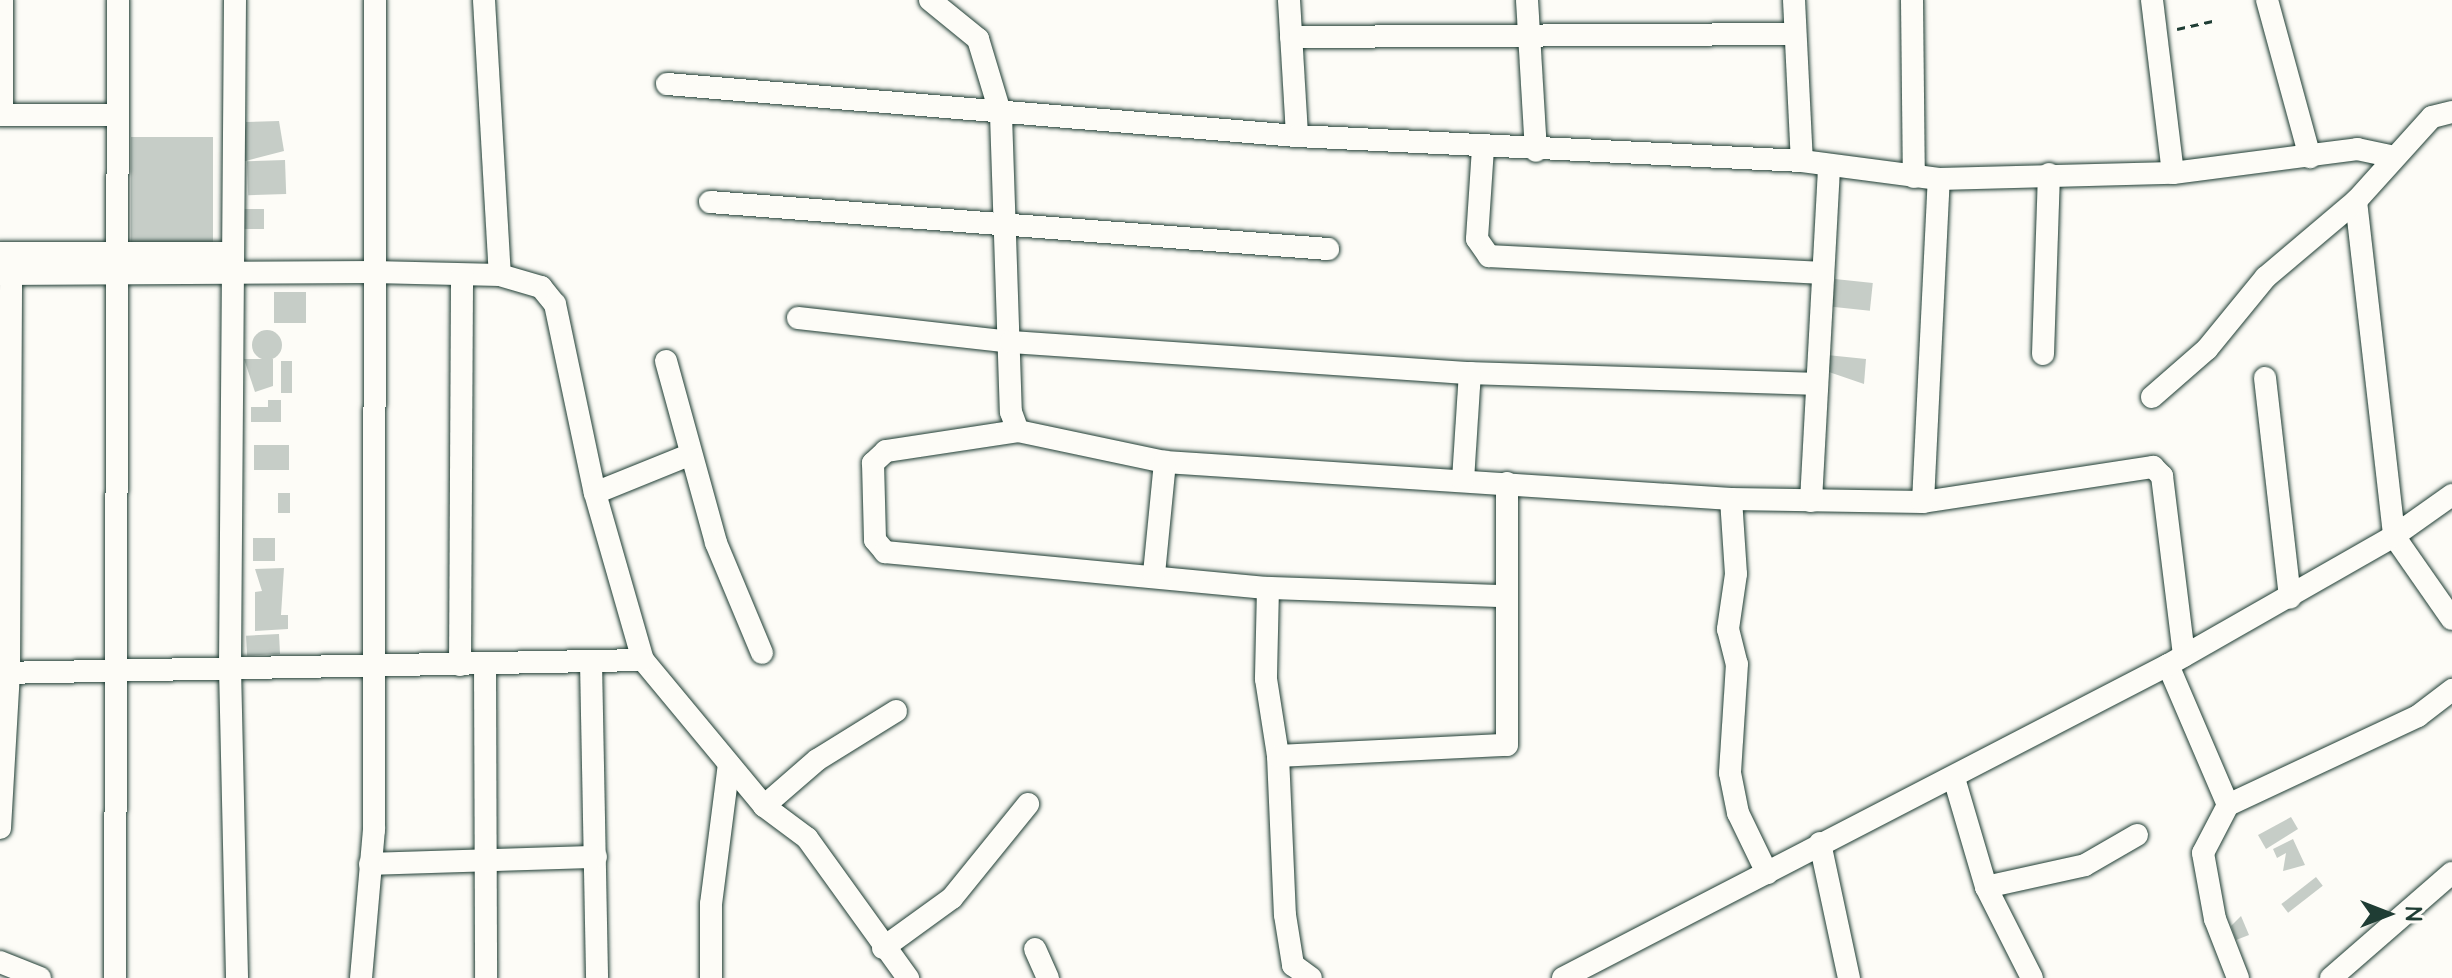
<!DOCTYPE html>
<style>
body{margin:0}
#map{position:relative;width:2452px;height:978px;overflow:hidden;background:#fdfcf7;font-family:"Architects Daughter",sans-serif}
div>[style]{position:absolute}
.building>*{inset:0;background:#c6cdc7;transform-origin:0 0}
.round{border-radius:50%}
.path>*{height:3px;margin-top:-1.5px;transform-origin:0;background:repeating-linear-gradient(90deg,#1f3d34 0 8px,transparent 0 14px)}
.roads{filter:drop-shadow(0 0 2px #1f3d34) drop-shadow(0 0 2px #1f3d34)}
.street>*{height:22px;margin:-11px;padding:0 11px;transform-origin:11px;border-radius:11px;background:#fdfcf7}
span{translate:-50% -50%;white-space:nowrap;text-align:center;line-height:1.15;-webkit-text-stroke:6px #fdfcf7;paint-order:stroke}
.north{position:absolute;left:2348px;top:874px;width:80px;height:80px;-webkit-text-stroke:6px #fdfcf7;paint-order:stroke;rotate:90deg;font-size:22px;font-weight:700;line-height:32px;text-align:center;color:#1f3d34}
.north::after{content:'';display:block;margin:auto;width:28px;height:36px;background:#1f3d34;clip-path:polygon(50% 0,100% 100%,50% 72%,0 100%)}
</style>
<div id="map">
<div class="building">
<i style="clip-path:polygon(279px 121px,284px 151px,242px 162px,246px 122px)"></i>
<i style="left:131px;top:137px;width:82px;height:105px"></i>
<i style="left:285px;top:160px;width:34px;height:38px;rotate:88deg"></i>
<i style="left:244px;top:209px;width:20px;height:20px"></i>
<i style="left:1835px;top:279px;width:38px;height:28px;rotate:6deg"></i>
<i style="left:274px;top:292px;width:32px;height:31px"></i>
<i class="round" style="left:252px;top:330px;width:30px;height:30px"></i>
<i style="clip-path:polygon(1827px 355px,1866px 359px,1864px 384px,1826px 371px)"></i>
<i style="clip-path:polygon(244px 359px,273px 359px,273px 386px,255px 392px)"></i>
<i style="left:281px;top:361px;width:11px;height:32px"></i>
<i style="clip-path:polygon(268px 400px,281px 400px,281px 422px,251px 422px,251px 407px,268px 407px)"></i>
<i style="left:254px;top:445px;width:35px;height:25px"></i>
<i style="left:278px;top:493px;width:12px;height:20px"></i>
<i style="left:253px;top:538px;width:22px;height:23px"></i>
<i style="clip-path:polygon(284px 568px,281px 615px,288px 615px,288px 629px,255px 631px,255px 592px,262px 591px,255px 569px)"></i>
<i style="left:279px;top:634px;width:20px;height:33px;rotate:87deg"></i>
<i style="clip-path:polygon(2291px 817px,2298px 829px,2266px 849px,2258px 835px)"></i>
<i style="clip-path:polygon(2293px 839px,2305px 865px,2283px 871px,2286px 853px,2277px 858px,2273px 849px)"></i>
<i style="left:2316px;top:877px;width:11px;height:44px;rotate:52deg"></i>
<i style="clip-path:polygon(2241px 916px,2249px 935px,2236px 940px,2231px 926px)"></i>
</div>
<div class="path">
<i style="left:2177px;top:29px;width:41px;rotate:-12.7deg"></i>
</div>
<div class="roads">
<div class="street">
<i style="left:235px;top:0;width:668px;rotate:90.43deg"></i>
<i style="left:230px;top:668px;width:310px;rotate:88.7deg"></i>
<i style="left:484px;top:0;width:275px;rotate:86.7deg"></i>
<i style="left:930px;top:0;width:62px;rotate:39.1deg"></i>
<i style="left:978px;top:39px;width:79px;rotate:73.2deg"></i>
<i style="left:1001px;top:115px;width:297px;rotate:88.1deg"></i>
<i style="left:1011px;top:412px;width:20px;rotate:70deg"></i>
<i style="left:1018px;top:431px;width:150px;rotate:11.9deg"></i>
<i style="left:1165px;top:462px;width:567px;rotate:3.74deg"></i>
<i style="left:1731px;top:499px;width:192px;rotate:0.9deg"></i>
<i style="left:1923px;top:502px;width:233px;rotate:-8.7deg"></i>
<i style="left:2153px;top:467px;width:13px;rotate:45deg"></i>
<i style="left:2162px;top:476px;width:181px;rotate:83deg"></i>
<i style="left:1289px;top:0;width:136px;rotate:86.6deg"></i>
<i style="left:1527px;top:0;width:151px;rotate:86.6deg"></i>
<i style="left:1794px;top:0;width:161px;rotate:87.2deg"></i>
<i style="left:1912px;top:0;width:177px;rotate:89.4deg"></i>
<i style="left:2152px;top:0;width:174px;rotate:83.1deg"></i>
<i style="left:2267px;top:0;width:163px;rotate:74.7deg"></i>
<i style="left:1291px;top:37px;width:503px;rotate:-0.34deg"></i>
<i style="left:667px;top:84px;width:632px;rotate:4.72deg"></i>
<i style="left:1297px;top:136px;width:506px;rotate:2.83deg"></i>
<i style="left:1802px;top:161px;width:138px;rotate:7.5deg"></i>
<i style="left:1939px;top:179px;width:234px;rotate:-1.5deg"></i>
<i style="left:2173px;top:173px;width:186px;rotate:-7.4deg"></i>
<i style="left:2357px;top:149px;width:35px;rotate:12deg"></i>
<i style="left:0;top:115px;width:118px"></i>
<i style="left:2px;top:115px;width:115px;rotate:-90deg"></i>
<i style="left:1483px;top:148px;width:91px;rotate:93.8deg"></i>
<i style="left:1477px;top:239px;width:21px;rotate:55deg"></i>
<i style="left:1489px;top:256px;width:334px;rotate:2.9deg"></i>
<i style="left:2356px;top:201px;width:337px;rotate:83.5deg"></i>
<i style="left:2394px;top:536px;width:101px;rotate:55.1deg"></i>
<i style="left:710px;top:202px;width:620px;rotate:4.35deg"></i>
<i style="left:0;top:253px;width:231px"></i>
<i style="left:0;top:274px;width:373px;rotate:-0.3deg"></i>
<i style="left:373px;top:272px;width:127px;rotate:1.4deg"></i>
<i style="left:500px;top:275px;width:43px;rotate:16.3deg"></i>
<i style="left:541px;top:287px;width:22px;rotate:51deg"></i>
<i style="left:555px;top:304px;width:193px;rotate:78.1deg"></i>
<i style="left:595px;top:493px;width:174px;rotate:74deg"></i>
<i style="left:643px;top:660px;width:190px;rotate:50.3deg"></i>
<i style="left:764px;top:806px;width:54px;rotate:36.7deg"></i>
<i style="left:807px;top:838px;width:173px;rotate:54.2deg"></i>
<i style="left:798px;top:318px;width:214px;rotate:6.4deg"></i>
<i style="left:1011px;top:342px;width:460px;rotate:3.9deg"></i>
<i style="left:1470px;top:373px;width:347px;rotate:1.8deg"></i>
<i style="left:2043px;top:354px;width:180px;rotate:-88.1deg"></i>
<i style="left:666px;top:361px;width:189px;rotate:74.6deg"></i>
<i style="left:716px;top:543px;width:119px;rotate:67.3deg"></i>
<i style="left:2265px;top:378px;width:221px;rotate:83.5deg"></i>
<i style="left:2152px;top:397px;width:73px;rotate:-41.1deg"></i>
<i style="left:2207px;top:349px;width:93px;rotate:-50.7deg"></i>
<i style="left:2266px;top:277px;width:118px;rotate:-40.2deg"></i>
<i style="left:2356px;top:201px;width:113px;rotate:-47.9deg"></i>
<i style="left:2432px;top:117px;width:21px;rotate:-14deg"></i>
<i style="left:1018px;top:431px;width:134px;rotate:171.4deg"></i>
<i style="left:886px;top:451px;width:18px;rotate:137deg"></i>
<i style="left:873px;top:463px;width:77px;rotate:88.5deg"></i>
<i style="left:875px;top:540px;width:16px;rotate:50deg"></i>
<i style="left:885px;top:552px;width:385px;rotate:5.4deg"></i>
<i style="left:1268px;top:588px;width:234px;rotate:2deg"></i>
<i style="left:1463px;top:480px;width:107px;rotate:-86.3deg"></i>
<i style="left:595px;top:493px;width:101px;rotate:-22deg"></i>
<i style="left:1731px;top:499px;width:75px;rotate:86.2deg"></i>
<i style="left:1736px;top:574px;width:56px;rotate:98.3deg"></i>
<i style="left:1728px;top:629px;width:36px;rotate:76deg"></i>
<i style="left:1737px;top:664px;width:109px;rotate:93.7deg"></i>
<i style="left:1730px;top:773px;width:41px;rotate:78.7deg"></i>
<i style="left:1738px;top:813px;width:67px;rotate:64.2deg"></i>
<i style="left:1811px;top:501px;width:336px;rotate:-86.9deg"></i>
<i style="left:1923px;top:502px;width:323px;rotate:-87.2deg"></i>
<i style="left:1154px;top:574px;width:113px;rotate:-84.4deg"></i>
<i style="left:1268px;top:588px;width:91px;rotate:91.3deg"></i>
<i style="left:1266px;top:679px;width:78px;rotate:81.1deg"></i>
<i style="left:1278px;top:756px;width:159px;rotate:87.5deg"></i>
<i style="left:1285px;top:915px;width:51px;rotate:80.9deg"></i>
<i style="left:1293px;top:965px;width:22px;rotate:36deg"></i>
<i style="left:591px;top:662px;width:316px;rotate:88.9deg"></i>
<i style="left:485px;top:664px;width:314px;rotate:89.8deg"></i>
<i style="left:460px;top:665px;width:390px;rotate:-89.7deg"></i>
<i style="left:2168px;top:665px;width:152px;rotate:66.8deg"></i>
<i style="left:2228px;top:805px;width:54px;rotate:117.5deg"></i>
<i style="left:2203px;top:853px;width:67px;rotate:79.7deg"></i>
<i style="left:2215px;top:919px;width:63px;rotate:68.7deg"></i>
<i style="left:0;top:673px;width:643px;rotate:-1.16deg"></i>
<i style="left:1278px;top:756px;width:229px;rotate:-2.8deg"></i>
<i style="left:1507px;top:745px;width:262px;rotate:-90deg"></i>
<i style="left:1954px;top:778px;width:114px;rotate:73.6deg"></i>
<i style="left:1986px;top:887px;width:102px;rotate:63.2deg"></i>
<i style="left:2228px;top:805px;width:210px;rotate:-25.1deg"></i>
<i style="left:2418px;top:716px;width:43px;rotate:-37.4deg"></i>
<i style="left:764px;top:806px;width:70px;rotate:-41deg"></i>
<i style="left:817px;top:760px;width:93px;rotate:-31.8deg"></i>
<i style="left:0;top:828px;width:155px;rotate:-86.7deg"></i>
<i style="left:9px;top:673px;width:420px;rotate:-89.7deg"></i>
<i style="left:1820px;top:843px;width:138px;rotate:77.9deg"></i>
<i style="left:370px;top:864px;width:226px;rotate:-1.8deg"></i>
<i style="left:1986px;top:887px;width:101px;rotate:-12.5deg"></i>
<i style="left:2085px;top:865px;width:60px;rotate:-30deg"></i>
<i style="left:883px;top:948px;width:85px;rotate:-35.9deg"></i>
<i style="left:952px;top:898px;width:121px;rotate:-51deg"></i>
<i style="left:1035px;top:949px;width:32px;rotate:66deg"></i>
<i style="left:0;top:962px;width:43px;rotate:21.8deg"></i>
<i style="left:115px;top:978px;width:978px;rotate:-89.82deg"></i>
<i style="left:361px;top:978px;width:149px;rotate:-85deg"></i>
<i style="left:374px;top:830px;width:830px;rotate:-89.93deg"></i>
<i style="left:711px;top:978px;width:74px;rotate:-90deg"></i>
<i style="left:711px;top:904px;width:141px;rotate:-82.7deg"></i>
<i style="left:1563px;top:978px;width:681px;rotate:-27.36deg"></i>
<i style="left:2168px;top:665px;width:260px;rotate:-29.7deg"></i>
<i style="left:2394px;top:536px;width:71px;rotate:-35.3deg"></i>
<i style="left:2331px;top:978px;width:160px;rotate:-41deg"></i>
</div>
</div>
<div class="north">N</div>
</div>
